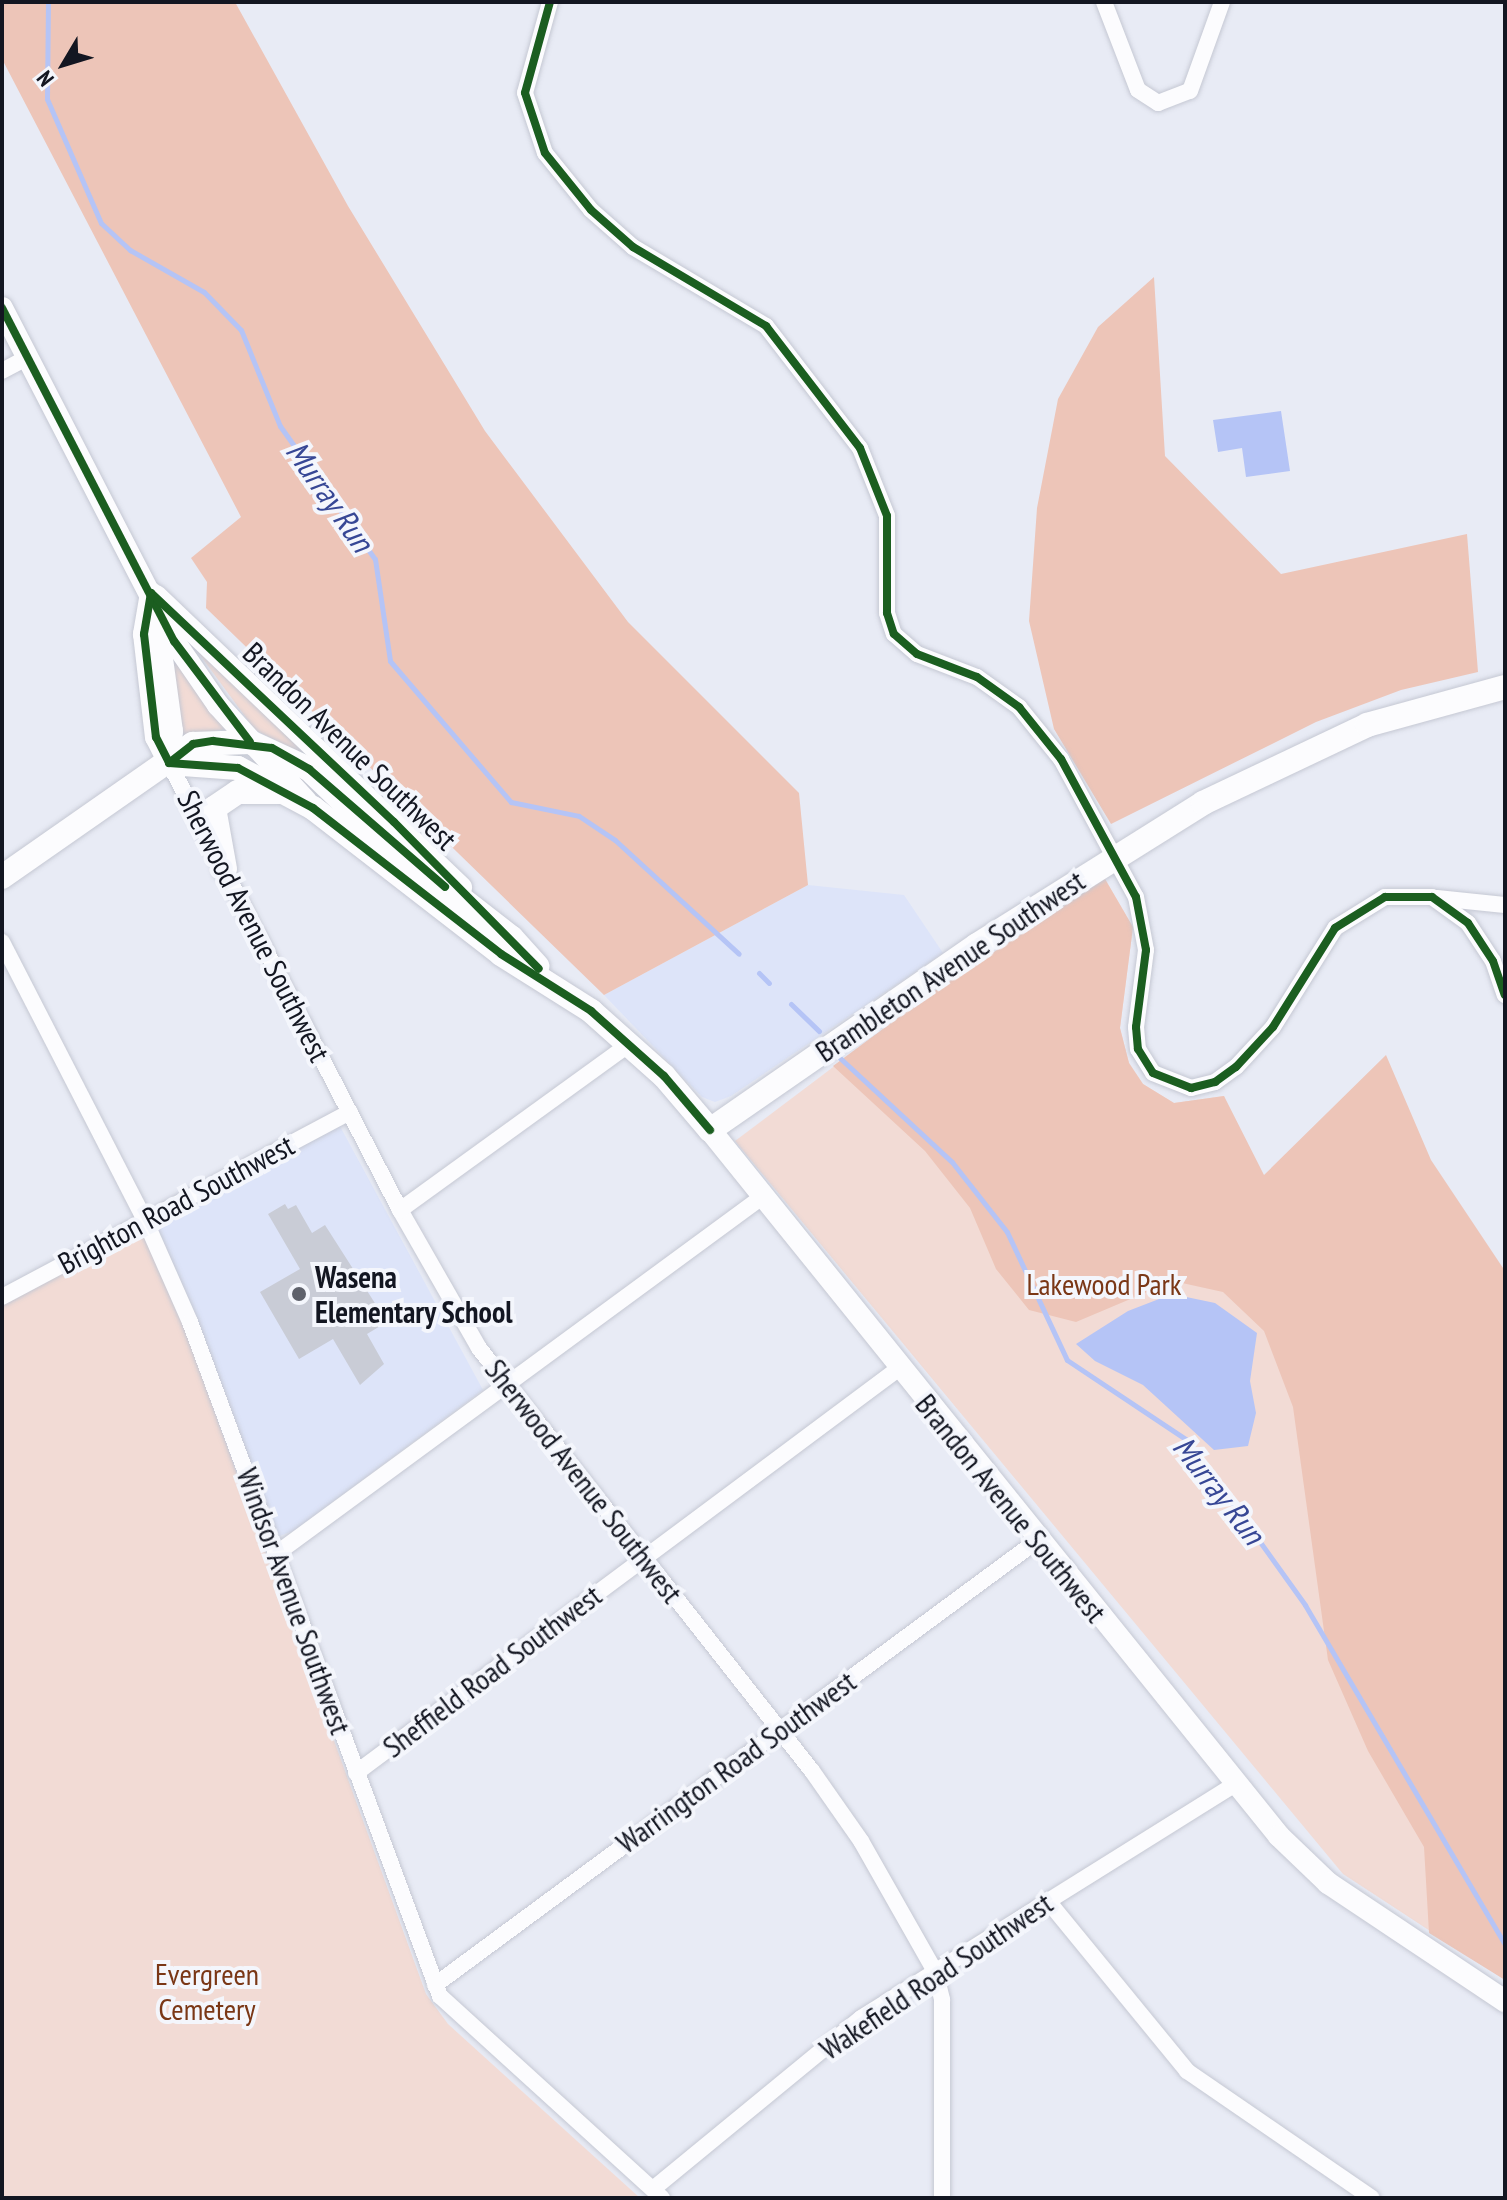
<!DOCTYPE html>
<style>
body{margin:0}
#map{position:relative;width:1507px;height:2200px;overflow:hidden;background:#e8ebf5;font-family:"PT Sans Narrow",sans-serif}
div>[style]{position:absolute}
.built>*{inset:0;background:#dde4f9}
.green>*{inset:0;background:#f2dbd5}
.forest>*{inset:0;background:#edc5b8}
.water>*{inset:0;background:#b5c4f6}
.stream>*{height:5px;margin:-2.5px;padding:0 2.5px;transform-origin:2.5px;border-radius:2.5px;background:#b5c4f6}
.building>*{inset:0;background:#c9ccd6}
.roads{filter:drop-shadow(0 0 2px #c5c8d3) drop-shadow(0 0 2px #c5c8d3)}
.street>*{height:16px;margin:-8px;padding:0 8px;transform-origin:8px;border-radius:8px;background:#fcfcfe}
.secondary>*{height:22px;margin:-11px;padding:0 11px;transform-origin:11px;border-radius:11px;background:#fcfcfe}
.primary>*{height:24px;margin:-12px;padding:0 12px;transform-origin:12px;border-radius:12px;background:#fcfcfe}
.cycleway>*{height:8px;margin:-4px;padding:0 4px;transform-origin:4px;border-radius:4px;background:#1b5e20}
.dots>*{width:22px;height:22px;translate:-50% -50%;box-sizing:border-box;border:4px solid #f4f6fc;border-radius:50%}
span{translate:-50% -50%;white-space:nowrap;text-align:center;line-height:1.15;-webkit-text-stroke:8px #f4f6fc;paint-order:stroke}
.street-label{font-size:30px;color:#131621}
.poi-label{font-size:30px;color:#131621;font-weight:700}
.left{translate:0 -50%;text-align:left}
.park-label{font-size:30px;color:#7a3716}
.water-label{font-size:32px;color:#374795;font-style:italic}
.frame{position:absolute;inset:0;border:4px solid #131621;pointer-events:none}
.north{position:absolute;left:24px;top:24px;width:80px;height:80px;-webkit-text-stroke:6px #f4f6fc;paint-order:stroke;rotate:232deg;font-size:22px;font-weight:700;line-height:32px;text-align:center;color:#131621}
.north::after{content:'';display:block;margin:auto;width:28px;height:36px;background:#131621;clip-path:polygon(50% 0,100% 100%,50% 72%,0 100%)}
</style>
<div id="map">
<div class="built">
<i style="clip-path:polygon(808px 885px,904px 895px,943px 953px,731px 1096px,715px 1102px,702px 1097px,604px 995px)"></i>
<i style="clip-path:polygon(336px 1119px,483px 1390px,295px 1530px,262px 1543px,145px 1220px)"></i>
</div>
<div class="green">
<i style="clip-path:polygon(178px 625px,313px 759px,255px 730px)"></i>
<i style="clip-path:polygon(171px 655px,227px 729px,181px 736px)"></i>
<i style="clip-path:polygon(1105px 879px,1133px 927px,1120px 1028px,1129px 1063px,1143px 1084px,1174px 1103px,1224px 1096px,1505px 1980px,1343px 1874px,735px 1141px,930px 994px)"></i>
<i style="clip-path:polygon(145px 1220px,426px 1994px,448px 2024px,640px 2198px,2px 2198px,2px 1297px)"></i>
</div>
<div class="forest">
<i style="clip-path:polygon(2px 2px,235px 2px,348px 206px,485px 431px,628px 622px,799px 793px,808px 885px,604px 995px,206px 608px,207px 582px,191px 558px,241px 517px,2px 59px)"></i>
<i style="clip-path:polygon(1154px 277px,1165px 456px,1281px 574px,1467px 534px,1478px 672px,1401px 690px,1316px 722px,1111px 824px,1054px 729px,1029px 621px,1037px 508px,1058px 399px,1098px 327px)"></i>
<i style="clip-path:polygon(1105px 879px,1133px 927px,1120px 1028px,1129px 1063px,1143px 1084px,1174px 1103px,1224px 1096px,1264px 1175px,1386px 1055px,1431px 1160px,1505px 1271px,1505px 1980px,1429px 1933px,1424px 1847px,1368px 1751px,1328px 1660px,1293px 1407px,1264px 1331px,1223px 1292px,1173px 1281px,1076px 1322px,1029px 1310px,996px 1269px,970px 1208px,925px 1151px,833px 1066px,930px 994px)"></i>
</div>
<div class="water">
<i style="clip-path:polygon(1281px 411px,1290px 471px,1246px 477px,1242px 448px,1218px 452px,1213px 420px)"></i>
<i style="clip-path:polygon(1172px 1294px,1215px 1303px,1257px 1333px,1250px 1381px,1256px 1413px,1248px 1446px,1214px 1450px,1143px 1385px,1095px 1361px,1076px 1344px,1128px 1311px)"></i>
</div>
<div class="stream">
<i style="left:48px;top:2px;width:97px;rotate:90.6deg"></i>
<i style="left:47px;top:99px;width:135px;rotate:66.5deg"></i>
<i style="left:101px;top:223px;width:40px;rotate:43deg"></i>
<i style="left:130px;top:250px;width:85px;rotate:29.6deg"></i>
<i style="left:204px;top:292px;width:53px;rotate:45.8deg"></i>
<i style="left:241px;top:330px;width:104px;rotate:67.9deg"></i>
<i style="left:280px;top:426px;width:163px;rotate:54.5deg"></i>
<i style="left:375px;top:559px;width:103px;rotate:81.6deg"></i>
<i style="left:390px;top:661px;width:186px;rotate:49.4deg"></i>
<i style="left:511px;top:802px;width:69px;rotate:11.6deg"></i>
<i style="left:579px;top:816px;width:43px;rotate:33.7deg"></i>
<i style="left:615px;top:840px;width:168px;rotate:42.6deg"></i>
<i style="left:759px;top:973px;width:14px;rotate:45deg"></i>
<i style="left:791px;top:1004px;width:39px;rotate:44deg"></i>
<i style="left:840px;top:1058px;width:153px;rotate:42.9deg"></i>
<i style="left:952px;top:1162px;width:89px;rotate:51.8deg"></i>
<i style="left:1007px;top:1232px;width:141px;rotate:64.9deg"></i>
<i style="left:1067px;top:1360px;width:144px;rotate:33.7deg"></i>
<i style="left:1187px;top:1440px;width:203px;rotate:54.4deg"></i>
<i style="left:1305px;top:1605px;width:394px;rotate:59.5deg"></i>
</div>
<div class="building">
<i style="clip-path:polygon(285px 1204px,288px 1209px,296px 1205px,312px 1233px,325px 1225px,387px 1322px,367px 1334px,384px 1364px,360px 1385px,333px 1339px,299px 1359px,260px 1292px,300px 1269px,268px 1214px)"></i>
</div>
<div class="roads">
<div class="street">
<i style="left:550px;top:2px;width:94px;rotate:105.4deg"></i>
<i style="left:525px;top:93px;width:63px;rotate:71.6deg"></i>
<i style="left:545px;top:153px;width:73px;rotate:51.1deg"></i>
<i style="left:591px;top:210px;width:56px;rotate:41.4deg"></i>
<i style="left:633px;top:247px;width:155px;rotate:30.7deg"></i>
<i style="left:766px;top:326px;width:154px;rotate:52.4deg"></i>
<i style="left:860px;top:448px;width:73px;rotate:68.3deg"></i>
<i style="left:887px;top:516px;width:97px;rotate:90deg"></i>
<i style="left:887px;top:613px;width:22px;rotate:72deg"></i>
<i style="left:894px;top:634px;width:30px;rotate:41deg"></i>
<i style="left:917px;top:654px;width:64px;rotate:21deg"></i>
<i style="left:977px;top:677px;width:52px;rotate:35.5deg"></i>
<i style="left:1019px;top:707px;width:67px;rotate:51.1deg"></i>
<i style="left:1061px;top:759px;width:157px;rotate:61.5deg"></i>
<i style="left:1136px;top:897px;width:54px;rotate:79.3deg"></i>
<i style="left:1146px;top:950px;width:78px;rotate:97.4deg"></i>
<i style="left:1136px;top:1027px;width:22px;rotate:85deg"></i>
<i style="left:1138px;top:1049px;width:28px;rotate:58deg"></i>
<i style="left:1153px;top:1073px;width:41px;rotate:21.5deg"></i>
<i style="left:1191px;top:1088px;width:25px;rotate:-14deg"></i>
<i style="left:1215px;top:1082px;width:26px;rotate:-36deg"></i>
<i style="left:1236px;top:1067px;width:54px;rotate:-47.2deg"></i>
<i style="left:1273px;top:1027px;width:117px;rotate:-57.9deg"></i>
<i style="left:1335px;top:928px;width:59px;rotate:-31.8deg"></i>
<i style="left:1385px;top:897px;width:47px"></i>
<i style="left:1432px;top:897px;width:44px;rotate:35.8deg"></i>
<i style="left:1468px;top:923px;width:45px;rotate:56.7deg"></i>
<i style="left:1493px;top:961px;width:36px;rotate:71deg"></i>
<i style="left:1104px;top:2px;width:94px;rotate:68.9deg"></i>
<i style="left:1138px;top:90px;width:24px;rotate:33deg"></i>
<i style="left:1158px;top:103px;width:34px;rotate:-21deg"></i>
<i style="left:1190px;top:91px;width:95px;rotate:-70.2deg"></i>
<i style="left:2px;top:371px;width:30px;rotate:-28deg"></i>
<i style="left:169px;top:763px;width:503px;rotate:62.67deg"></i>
<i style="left:400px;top:1210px;width:159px;rotate:60.2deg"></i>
<i style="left:479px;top:1348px;width:538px;rotate:51.79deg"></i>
<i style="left:812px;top:1771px;width:85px;rotate:55deg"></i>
<i style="left:861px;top:1841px;width:150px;rotate:60.4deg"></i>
<i style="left:935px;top:1971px;width:30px;rotate:76deg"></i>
<i style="left:942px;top:2000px;width:198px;rotate:90deg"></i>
<i style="left:1437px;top:898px;width:68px;rotate:5.9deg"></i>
<i style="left:2px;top:942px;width:313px;rotate:62.8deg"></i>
<i style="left:145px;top:1220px;width:111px;rotate:66.2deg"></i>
<i style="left:190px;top:1322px;width:719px;rotate:69.65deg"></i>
<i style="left:440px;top:1996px;width:300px;rotate:42.3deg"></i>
<i style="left:400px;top:1210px;width:285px;rotate:-35.9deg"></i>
<i style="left:2px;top:1297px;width:394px;rotate:-28deg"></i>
<i style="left:276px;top:1554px;width:603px;rotate:-36.3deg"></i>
<i style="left:356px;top:1773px;width:676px;rotate:-36.7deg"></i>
<i style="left:1048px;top:1901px;width:220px;rotate:50.7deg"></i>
<i style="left:1187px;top:2071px;width:224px;rotate:34.5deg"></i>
<i style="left:435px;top:1985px;width:749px;rotate:-36.43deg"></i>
<i style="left:653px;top:2189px;width:269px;rotate:-39.4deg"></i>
<i style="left:861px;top:2018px;width:441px;rotate:-32deg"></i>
</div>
<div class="secondary">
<i style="left:2px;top:308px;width:375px;rotate:62.7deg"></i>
<i style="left:174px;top:641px;width:78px;rotate:55.5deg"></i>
<i style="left:218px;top:705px;width:130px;rotate:47.5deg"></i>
<i style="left:151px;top:593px;width:42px;rotate:99.7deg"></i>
<i style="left:144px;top:634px;width:104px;rotate:83.4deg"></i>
<i style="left:156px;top:737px;width:29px;rotate:63deg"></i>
<i style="left:156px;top:596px;width:422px;rotate:43.7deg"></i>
<i style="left:157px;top:622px;width:110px;rotate:82.2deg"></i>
<i style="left:172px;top:731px;width:31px;rotate:96deg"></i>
<i style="left:710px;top:1130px;width:907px;rotate:51.13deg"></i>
<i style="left:1279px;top:1836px;width:68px;rotate:43.8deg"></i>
<i style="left:1328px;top:1883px;width:213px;rotate:33.7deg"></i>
</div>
<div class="primary">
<i style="left:169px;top:763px;width:69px;rotate:4.1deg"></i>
<i style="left:238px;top:768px;width:85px;rotate:28.1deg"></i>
<i style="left:313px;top:808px;width:238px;rotate:37.8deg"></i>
<i style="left:501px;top:954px;width:107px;rotate:32.3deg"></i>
<i style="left:591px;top:1011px;width:98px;rotate:41.7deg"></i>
<i style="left:664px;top:1076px;width:71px;rotate:49.6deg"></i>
<i style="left:710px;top:1130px;width:325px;rotate:-34.7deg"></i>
<i style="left:977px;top:945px;width:267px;rotate:-32.1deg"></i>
<i style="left:1203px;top:803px;width:182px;rotate:-25.4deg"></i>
<i style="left:1367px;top:725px;width:143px;rotate:-15.4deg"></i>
<i style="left:225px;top:869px;width:62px;rotate:-100.2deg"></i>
<i style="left:214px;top:808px;width:29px;rotate:-34deg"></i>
<i style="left:238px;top:792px;width:49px"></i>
<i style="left:2px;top:877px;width:233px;rotate:-34.9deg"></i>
<i style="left:193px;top:744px;width:57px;rotate:-2deg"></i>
<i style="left:250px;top:742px;width:65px;rotate:24.6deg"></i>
<i style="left:309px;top:769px;width:82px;rotate:44deg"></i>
<i style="left:368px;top:826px;width:182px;rotate:37.9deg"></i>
<i style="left:512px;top:938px;width:38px;rotate:48deg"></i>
</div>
</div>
<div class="cycleway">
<i style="left:550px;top:2px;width:94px;rotate:105.4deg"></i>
<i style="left:525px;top:93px;width:63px;rotate:71.6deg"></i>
<i style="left:545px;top:153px;width:73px;rotate:51.1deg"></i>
<i style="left:591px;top:210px;width:56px;rotate:41.4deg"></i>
<i style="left:633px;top:247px;width:155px;rotate:30.7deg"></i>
<i style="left:766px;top:326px;width:154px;rotate:52.4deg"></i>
<i style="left:860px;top:448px;width:73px;rotate:68.3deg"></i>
<i style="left:887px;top:516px;width:97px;rotate:90deg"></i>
<i style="left:887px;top:613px;width:22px;rotate:72deg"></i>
<i style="left:894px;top:634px;width:30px;rotate:41deg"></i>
<i style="left:917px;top:654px;width:64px;rotate:21deg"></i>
<i style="left:977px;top:677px;width:52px;rotate:35.5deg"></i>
<i style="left:1019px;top:707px;width:67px;rotate:51.1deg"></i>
<i style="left:1061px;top:759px;width:157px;rotate:61.5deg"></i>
<i style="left:1136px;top:897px;width:54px;rotate:79.3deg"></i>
<i style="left:1146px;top:950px;width:78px;rotate:97.4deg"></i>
<i style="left:1136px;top:1027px;width:22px;rotate:85deg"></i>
<i style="left:1138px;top:1049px;width:28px;rotate:58deg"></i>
<i style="left:1153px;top:1073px;width:41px;rotate:21.5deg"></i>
<i style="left:1191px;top:1088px;width:25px;rotate:-14deg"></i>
<i style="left:1215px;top:1082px;width:26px;rotate:-36deg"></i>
<i style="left:1236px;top:1067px;width:54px;rotate:-47.2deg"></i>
<i style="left:1273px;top:1027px;width:117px;rotate:-57.9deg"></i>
<i style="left:1335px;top:928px;width:59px;rotate:-31.8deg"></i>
<i style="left:1385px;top:897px;width:47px"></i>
<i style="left:1432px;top:897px;width:44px;rotate:35.8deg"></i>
<i style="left:1468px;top:923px;width:45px;rotate:56.7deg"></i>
<i style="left:1493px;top:961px;width:36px;rotate:71deg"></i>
<i style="left:2px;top:308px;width:375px;rotate:62.7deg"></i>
<i style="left:174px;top:641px;width:126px;rotate:53deg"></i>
<i style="left:151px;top:593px;width:334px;rotate:43.3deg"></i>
<i style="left:394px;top:822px;width:206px;rotate:45.4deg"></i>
<i style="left:151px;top:593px;width:42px;rotate:99.7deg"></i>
<i style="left:144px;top:634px;width:104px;rotate:83.4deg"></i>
<i style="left:156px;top:737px;width:29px;rotate:63deg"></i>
<i style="left:169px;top:763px;width:69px;rotate:4.1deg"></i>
<i style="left:238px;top:768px;width:85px;rotate:28.1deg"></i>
<i style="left:313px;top:808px;width:238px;rotate:37.8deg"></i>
<i style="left:501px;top:954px;width:107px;rotate:32.3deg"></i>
<i style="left:591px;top:1011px;width:98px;rotate:41.7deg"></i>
<i style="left:664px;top:1076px;width:71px;rotate:49.6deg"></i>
<i style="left:169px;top:763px;width:31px;rotate:-38deg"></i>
<i style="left:193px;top:744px;width:20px;rotate:-9deg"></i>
<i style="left:213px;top:741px;width:59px;rotate:6.8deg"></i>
<i style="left:272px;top:748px;width:43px;rotate:29.6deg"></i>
<i style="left:309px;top:769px;width:180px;rotate:40.9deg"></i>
</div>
<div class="dots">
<i style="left:299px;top:1294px;background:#5e616b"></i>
</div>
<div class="street-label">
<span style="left:350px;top:746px;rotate:44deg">Brandon Avenue Southwest</span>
<span style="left:254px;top:926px;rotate:63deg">Sherwood Avenue Southwest</span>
<span style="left:950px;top:966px;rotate:-34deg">Brambleton Avenue Southwest</span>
<span style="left:176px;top:1204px;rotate:-28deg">Brighton Road Southwest</span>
<span style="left:584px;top:1481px;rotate:52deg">Sherwood Avenue Southwest</span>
<span style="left:1011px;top:1508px;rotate:51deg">Brandon Avenue Southwest</span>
<span style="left:294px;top:1601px;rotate:70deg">Windsor Avenue Southwest</span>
<span style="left:492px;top:1671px;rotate:-37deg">Sheffield Road Southwest</span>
<span style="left:736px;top:1762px;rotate:-36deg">Warrington Road Southwest</span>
<span style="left:936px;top:1976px;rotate:-34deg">Wakefield Road Southwest</span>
</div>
<div class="poi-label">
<span class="left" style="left:315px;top:1294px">Wasena<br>Elementary School</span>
</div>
<div class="park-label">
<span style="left:1104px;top:1284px">Lakewood Park</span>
<span style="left:207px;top:1991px">Evergreen<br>Cemetery</span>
</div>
<div class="water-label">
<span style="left:330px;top:496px;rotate:55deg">Murray Run</span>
<span style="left:1219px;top:1490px;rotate:52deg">Murray Run</span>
</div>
<div class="frame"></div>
<div class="north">N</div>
</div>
